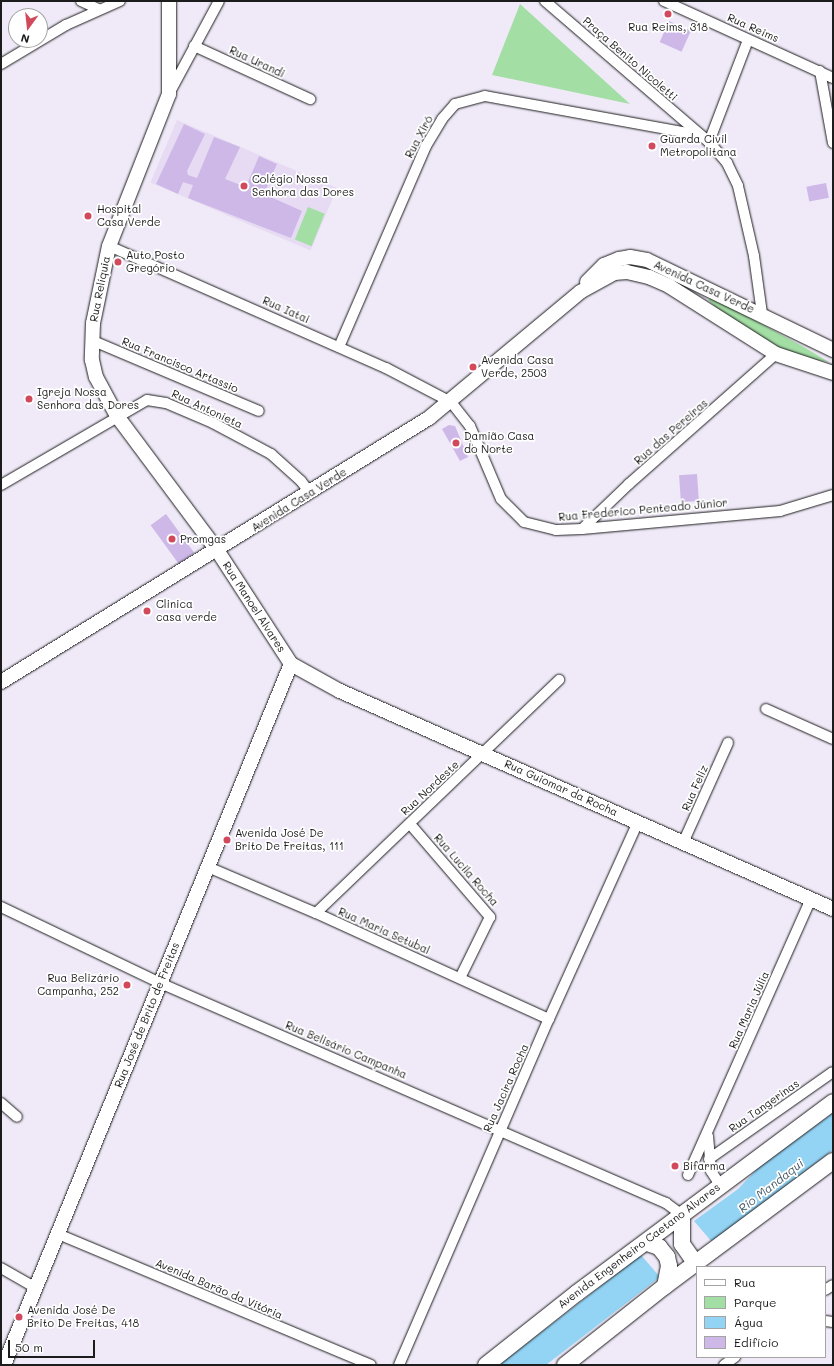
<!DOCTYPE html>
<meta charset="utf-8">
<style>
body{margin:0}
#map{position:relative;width:834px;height:1366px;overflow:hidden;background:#f0eaf8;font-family:Mali,sans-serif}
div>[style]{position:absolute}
.built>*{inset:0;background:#e6dbf3;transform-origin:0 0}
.green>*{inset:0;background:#a3dea4;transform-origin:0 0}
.water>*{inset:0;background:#93d3f4}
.building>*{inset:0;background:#ceb8e8;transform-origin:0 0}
.roads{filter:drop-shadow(0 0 1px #1c1c1c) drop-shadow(0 0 1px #1c1c1c)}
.street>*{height:10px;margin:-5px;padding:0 5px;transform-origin:5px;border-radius:5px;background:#fff}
.secondary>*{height:14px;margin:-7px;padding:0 7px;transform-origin:7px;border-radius:7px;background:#fff}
.primary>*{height:16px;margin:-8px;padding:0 8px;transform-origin:8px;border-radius:8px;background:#fff}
.dots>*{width:11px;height:11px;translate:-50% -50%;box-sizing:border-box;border:2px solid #fff;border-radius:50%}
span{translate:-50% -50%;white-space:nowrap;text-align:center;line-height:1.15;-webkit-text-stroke:3.5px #fff;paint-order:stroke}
.poi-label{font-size:11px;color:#1c1c1c}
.left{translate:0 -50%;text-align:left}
.right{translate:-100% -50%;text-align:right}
.street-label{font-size:11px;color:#1c1c1c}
.water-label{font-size:12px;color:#465c68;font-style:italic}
.frame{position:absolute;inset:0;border:2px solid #1c1c1c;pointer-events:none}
.legend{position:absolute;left:696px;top:1266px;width:130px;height:92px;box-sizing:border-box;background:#fff;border:1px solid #a4a4a4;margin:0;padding:5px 7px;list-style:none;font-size:12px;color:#1c1c1c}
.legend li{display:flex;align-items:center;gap:8px;height:20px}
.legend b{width:20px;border:1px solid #a4a4a4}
.north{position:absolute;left:8px;top:8px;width:40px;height:40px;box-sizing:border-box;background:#fff;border:1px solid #a4a4a4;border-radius:50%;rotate:195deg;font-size:11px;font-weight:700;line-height:16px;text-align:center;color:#1c1c1c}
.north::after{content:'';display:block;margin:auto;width:14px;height:18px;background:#d1495b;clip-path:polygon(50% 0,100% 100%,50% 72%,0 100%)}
.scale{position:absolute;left:8px;top:1340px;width:87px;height:18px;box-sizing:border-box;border:2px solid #1c1c1c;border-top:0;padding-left:5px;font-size:12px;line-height:14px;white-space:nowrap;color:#1c1c1c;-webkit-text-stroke:3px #fff;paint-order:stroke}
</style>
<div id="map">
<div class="built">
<i style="left:177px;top:120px;width:174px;height:68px;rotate:23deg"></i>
</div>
<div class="green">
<i style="clip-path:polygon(520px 4px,630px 104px,492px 75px)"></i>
<i style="left:308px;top:207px;width:18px;height:35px;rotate:22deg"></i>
<i style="clip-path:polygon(712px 297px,802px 346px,829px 362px,793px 356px,720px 311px,708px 300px)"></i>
</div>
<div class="water">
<i style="clip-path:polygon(833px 1113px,833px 1150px,712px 1242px,694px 1221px,738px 1189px,759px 1167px)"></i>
<i style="clip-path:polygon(641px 1255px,660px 1277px,546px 1365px,499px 1365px)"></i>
</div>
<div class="building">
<i style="left:669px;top:21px;width:24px;height:23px;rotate:24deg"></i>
<i style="clip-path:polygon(184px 124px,205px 134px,187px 171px,188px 175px,197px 178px,214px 137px,240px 147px,225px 179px,246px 187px,259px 156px,277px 164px,264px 194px,302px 211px,291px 238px,188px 198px,193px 185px,189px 184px,183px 182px,178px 194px,156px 184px)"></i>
<i style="left:826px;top:183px;width:15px;height:20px;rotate:79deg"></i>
<i style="clip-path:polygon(449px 425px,455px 426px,468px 457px,460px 461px,442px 429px)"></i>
<i style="left:697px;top:474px;width:27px;height:18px;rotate:86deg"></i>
<i style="left:166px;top:514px;width:48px;height:19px;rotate:54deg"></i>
</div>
<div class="roads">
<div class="street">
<i style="left:81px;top:1px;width:19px;rotate:25deg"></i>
<i style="left:545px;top:1px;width:216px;rotate:40.7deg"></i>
<i style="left:709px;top:142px;width:28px;rotate:49deg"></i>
<i style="left:727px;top:163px;width:25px;rotate:64deg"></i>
<i style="left:738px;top:186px;width:72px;rotate:77.1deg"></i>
<i style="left:754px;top:256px;width:59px;rotate:82.1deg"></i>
<i style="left:664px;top:1px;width:186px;rotate:24.5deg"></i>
<i style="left:194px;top:46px;width:128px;rotate:24.6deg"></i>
<i style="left:1px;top:64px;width:76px;rotate:-31deg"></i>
<i style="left:66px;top:25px;width:59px;rotate:-24deg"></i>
<i style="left:820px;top:71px;width:73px;rotate:79.8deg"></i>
<i style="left:170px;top:92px;width:103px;rotate:-61.7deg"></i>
<i style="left:709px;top:142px;width:109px;rotate:-69.1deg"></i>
<i style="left:109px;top:246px;width:303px;rotate:23.8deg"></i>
<i style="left:386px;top:368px;width:73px;rotate:27.6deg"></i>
<i style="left:451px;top:402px;width:31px;rotate:52deg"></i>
<i style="left:470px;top:426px;width:79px;rotate:67deg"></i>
<i style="left:501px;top:499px;width:33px;rotate:45deg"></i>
<i style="left:524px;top:522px;width:33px;rotate:14deg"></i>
<i style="left:556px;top:530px;width:26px;rotate:-2deg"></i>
<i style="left:582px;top:529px;width:199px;rotate:-5.2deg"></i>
<i style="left:780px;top:511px;width:55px;rotate:-16.8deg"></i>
<i style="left:91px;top:340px;width:182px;rotate:22.9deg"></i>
<i style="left:339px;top:347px;width:219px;rotate:-66.6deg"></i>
<i style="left:426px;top:146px;width:31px;rotate:-59deg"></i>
<i style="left:442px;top:119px;width:20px;rotate:-49deg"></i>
<i style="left:455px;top:104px;width:31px;rotate:-15deg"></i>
<i style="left:485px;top:96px;width:219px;rotate:10.3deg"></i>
<i style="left:1px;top:485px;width:169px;rotate:-30.2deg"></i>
<i style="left:147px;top:400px;width:19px;rotate:9deg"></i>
<i style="left:166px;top:403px;width:51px;rotate:23.1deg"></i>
<i style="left:213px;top:423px;width:66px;rotate:28.1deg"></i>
<i style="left:271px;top:454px;width:40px;rotate:42deg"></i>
<i style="left:301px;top:481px;width:15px;rotate:53deg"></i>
<i style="left:582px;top:529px;width:65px;rotate:-43.8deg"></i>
<i style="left:629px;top:484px;width:196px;rotate:-41.5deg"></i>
<i style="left:766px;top:709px;width:73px;rotate:24.1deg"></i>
<i style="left:410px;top:824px;width:123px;rotate:49.3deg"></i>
<i style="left:490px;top:917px;width:68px;rotate:116.2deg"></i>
<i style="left:683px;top:843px;width:110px;rotate:-65.8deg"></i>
<i style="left:208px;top:867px;width:117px;rotate:23.1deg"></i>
<i style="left:316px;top:913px;width:256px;rotate:24.5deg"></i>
<i style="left:1px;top:907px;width:176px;rotate:25.5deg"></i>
<i style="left:160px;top:983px;width:552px;rotate:23.5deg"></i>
<i style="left:666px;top:1203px;width:20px;rotate:37deg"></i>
<i style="left:316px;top:913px;width:337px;rotate:-43.8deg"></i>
<i style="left:1px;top:1103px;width:21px;rotate:41deg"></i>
<i style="left:708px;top:1136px;width:35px;rotate:85deg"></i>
<i style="left:711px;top:1171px;width:17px;rotate:57deg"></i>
<i style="left:709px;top:1159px;width:151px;rotate:-35.1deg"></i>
<i style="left:688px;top:1175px;width:302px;rotate:-66deg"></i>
<i style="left:58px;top:1234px;width:339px;rotate:22.7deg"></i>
<i style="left:1px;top:1268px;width:40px;rotate:29.7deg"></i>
<i style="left:825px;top:1290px;width:9px;rotate:-32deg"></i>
<i style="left:825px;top:1321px;width:8px;rotate:7deg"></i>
<i style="left:399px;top:1365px;width:377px;rotate:-66.6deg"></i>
<i style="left:549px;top:1019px;width:216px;rotate:-65.7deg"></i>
<i style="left:724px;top:1365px;width:14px;rotate:-36deg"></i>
</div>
<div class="secondary">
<i style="left:169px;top:1px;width:93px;rotate:90deg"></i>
<i style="left:169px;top:94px;width:163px;rotate:111.5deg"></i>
<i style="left:109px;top:246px;width:79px;rotate:101.7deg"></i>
<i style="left:93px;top:323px;width:37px;rotate:92deg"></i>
<i style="left:92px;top:360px;width:17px;rotate:77deg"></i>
<i style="left:96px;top:377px;width:44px;rotate:61.7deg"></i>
<i style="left:117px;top:416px;width:167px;rotate:53.3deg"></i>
<i style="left:217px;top:550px;width:136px;rotate:57deg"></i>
<i style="left:291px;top:664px;width:56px;rotate:28.9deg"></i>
<i style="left:340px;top:691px;width:539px;rotate:23.85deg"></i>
<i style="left:587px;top:282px;width:24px;rotate:-45deg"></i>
<i style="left:604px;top:265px;width:16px;rotate:-22deg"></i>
<i style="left:619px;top:259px;width:11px;rotate:-10deg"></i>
<i style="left:630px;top:257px;width:17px;rotate:10deg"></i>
<i style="left:647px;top:260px;width:207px;rotate:25.8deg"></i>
<i style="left:1px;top:682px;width:503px;rotate:-31.67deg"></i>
<i style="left:429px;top:418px;width:197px;rotate:-39.8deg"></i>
<i style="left:580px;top:292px;width:39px;rotate:-29deg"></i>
<i style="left:614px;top:273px;width:13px;rotate:-4deg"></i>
<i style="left:627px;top:272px;width:23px;rotate:13deg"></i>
<i style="left:649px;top:277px;width:22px;rotate:24deg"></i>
<i style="left:669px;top:286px;width:127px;rotate:32.4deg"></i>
<i style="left:776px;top:354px;width:60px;rotate:18.4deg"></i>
<i style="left:4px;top:1365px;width:757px;rotate:-67.74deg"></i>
</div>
<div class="primary">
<i style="left:682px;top:1215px;width:29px;rotate:90deg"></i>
<i style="left:682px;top:1244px;width:24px;rotate:55deg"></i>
<i style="left:647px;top:1243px;width:13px;rotate:18deg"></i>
<i style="left:659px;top:1247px;width:13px;rotate:51deg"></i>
<i style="left:667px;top:1257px;width:9px;rotate:77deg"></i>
<i style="left:669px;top:1266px;width:20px;rotate:101deg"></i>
<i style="left:486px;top:1365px;width:116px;rotate:-38.4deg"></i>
<i style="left:577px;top:1293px;width:319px;rotate:-36.7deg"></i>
<i style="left:565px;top:1365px;width:127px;rotate:-38.3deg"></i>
<i style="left:665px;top:1286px;width:209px;rotate:-36.7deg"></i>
</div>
</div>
<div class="dots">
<i style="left:668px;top:14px;background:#d1495b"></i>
<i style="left:652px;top:146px;background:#d1495b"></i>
<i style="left:244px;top:186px;background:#d1495b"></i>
<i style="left:88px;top:216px;background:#d1495b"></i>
<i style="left:118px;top:262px;background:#d1495b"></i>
<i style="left:473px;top:367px;background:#d1495b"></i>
<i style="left:29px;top:399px;background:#d1495b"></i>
<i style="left:456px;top:443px;background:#d1495b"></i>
<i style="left:172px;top:539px;background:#d1495b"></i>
<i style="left:147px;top:611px;background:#d1495b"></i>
<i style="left:227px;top:840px;background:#d1495b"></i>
<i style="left:127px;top:985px;background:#d1495b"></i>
<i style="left:675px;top:1166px;background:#d1495b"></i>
<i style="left:19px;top:1317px;background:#d1495b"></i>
</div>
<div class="poi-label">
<span style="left:668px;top:27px">Rua Reims, 318</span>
<span class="left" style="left:660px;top:146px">Guarda Civil<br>Metropolitana</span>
<span class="left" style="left:252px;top:186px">Colégio Nossa<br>Senhora das Dores</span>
<span class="left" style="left:97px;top:216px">Hospital<br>Casa Verde</span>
<span class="left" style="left:126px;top:262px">Auto Posto<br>Gregório</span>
<span class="left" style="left:481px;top:367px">Avenida Casa<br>Verde, 2503</span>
<span class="left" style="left:37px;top:399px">Igreja Nossa<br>Senhora das Dores</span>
<span class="left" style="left:464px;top:443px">Damião Casa<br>do Norte</span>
<span class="left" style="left:180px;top:539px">Promgas</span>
<span class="left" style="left:156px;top:611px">Clinica<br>casa verde</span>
<span class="left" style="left:235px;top:840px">Avenida José De<br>Brito De Freitas, 111</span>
<span class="right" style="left:119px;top:985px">Rua Belizário<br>Campanha, 252</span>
<span class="left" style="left:683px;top:1166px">Bifarma</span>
<span class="left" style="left:27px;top:1317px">Avenida José De<br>Brito De Freitas, 418</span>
</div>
<div class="street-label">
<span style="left:753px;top:28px;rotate:24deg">Rua Reims</span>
<span style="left:630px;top:59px;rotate:41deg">Praça Benito Nicoletti</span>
<span style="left:257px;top:62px;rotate:25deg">Rua Urandi</span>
<span style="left:419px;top:137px;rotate:-62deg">Rua Xiró</span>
<span style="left:704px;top:287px;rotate:25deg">Avenida Casa Verde</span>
<span style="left:100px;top:289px;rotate:-79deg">Rua Relíquia</span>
<span style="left:286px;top:310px;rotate:24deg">Rua Iatai</span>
<span style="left:180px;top:365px;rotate:23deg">Rua Francisco Artassio</span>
<span style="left:207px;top:409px;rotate:25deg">Rua Antonieta</span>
<span style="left:671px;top:432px;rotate:-41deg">Rua das Pereiras</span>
<span style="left:299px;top:500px;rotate:-32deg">Avenida Casa Verde</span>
<span style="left:643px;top:510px;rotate:-5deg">Rua Frederico Penteado Júnior</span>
<span style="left:254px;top:607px;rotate:57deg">Rua Manoel Alvares</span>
<span style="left:430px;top:788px;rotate:-43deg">Rua Nordeste</span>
<span style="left:561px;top:788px;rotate:24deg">Rua Guiomar da Rocha</span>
<span style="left:695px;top:788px;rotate:-66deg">Rua Feliz</span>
<span style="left:466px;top:870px;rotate:49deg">Rua Lucila Rocha</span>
<span style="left:384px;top:931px;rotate:24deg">Rua Maria Setubal</span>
<span style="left:749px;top:1010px;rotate:-66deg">Rua Maria Júlia</span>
<span style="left:147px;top:1015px;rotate:-68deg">Rua José de Brito de Freitas</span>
<span style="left:346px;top:1050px;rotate:23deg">Rua Belisário Campanha</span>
<span style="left:506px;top:1088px;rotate:-66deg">Rua Jacira Rocha</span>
<span style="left:764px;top:1106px;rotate:-35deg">Rua Tangerinas</span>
<span style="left:639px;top:1246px;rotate:-37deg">Avenida Engenheiro Caetano Alvares</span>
<span style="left:219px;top:1289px;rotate:23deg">Avenida Barão da Vitória</span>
</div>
<div class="water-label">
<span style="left:771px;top:1186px;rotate:-38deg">Rio Mandaqui</span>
</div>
<div class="frame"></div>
<ul class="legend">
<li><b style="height:5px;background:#fff"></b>Rua</li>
<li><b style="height:11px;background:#a3dea4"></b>Parque</li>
<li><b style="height:11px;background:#93d3f4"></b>Água</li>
<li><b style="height:11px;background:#ceb8e8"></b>Edifício</li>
</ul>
<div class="north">N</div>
<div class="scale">50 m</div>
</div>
